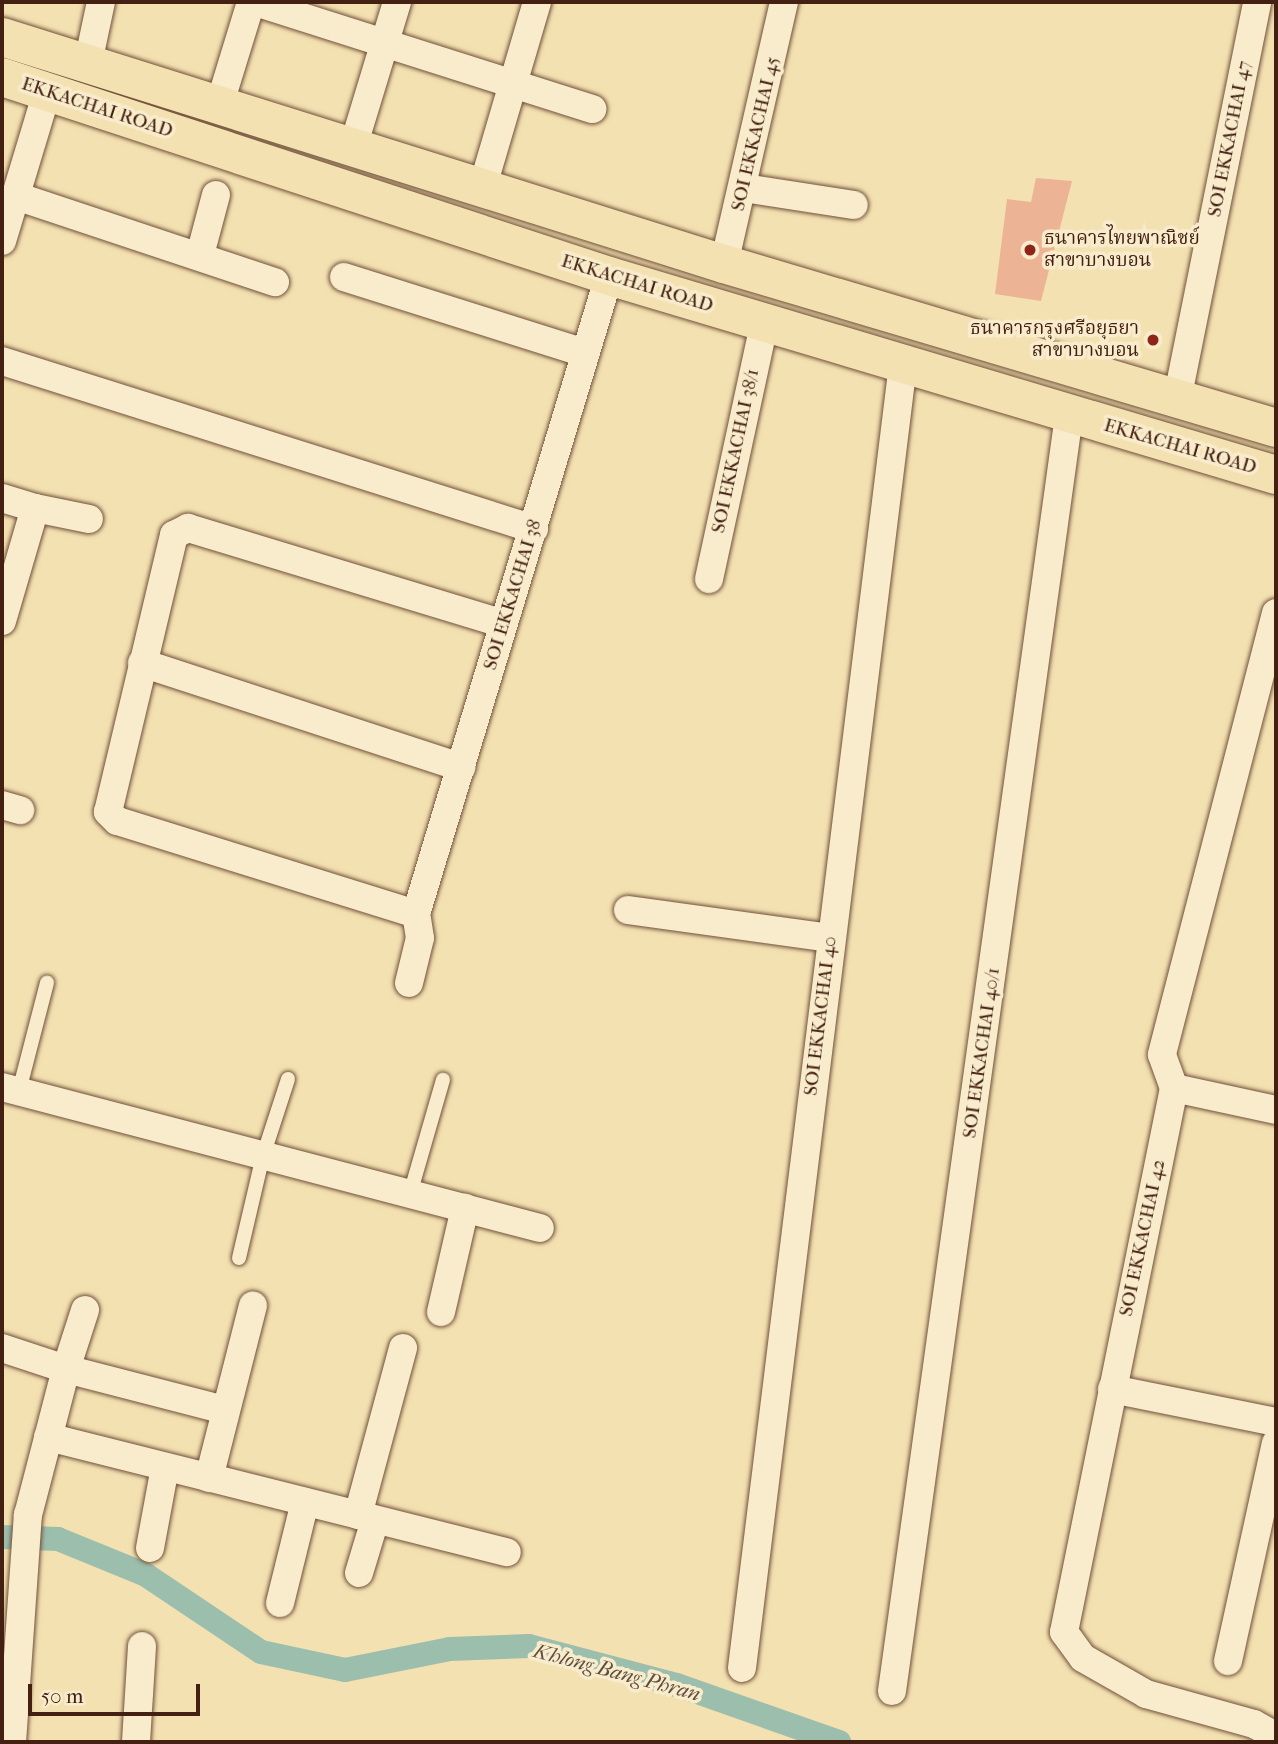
<!DOCTYPE html>
<meta charset="utf-8">
<style>
body{margin:0}
#map{position:relative;width:1278px;height:1744px;overflow:hidden;background:#f4e1b1;font-family:"IM FELL French Canon","Noto Serif Thai",serif}
div>[style]{position:absolute}
.canal>*{height:24px;margin:-12px;padding:0 12px;transform-origin:12px;border-radius:12px;background:#9cbead}
.building>*{inset:0;background:#ecb395}
.roads{filter:drop-shadow(0 0 2px #70503a) drop-shadow(0 0 2px #70503a)}
.lane>*{height:14px;margin:-7px;padding:0 7px;transform-origin:7px;border-radius:7px;background:#f8eccc}
.street>*{height:28px;margin:-14px;padding:0 14px;transform-origin:14px;border-radius:14px;background:#f8eccc}
.primary>*{height:38px;margin:-19px;padding:0 19px;transform-origin:19px;border-radius:19px;background:#f4e1b1}
.dots>*{width:19px;height:19px;translate:-50% -50%;box-sizing:border-box;border:4px solid #f8eccc;border-radius:50%}
span{translate:-50% -50%;white-space:nowrap;text-align:center;line-height:1.15;-webkit-text-stroke:7px #f8eccc;paint-order:stroke}
.street-label{font-size:19px;color:#442012}
.poi-label{font-size:19px;color:#442012}
.left{translate:0 -50%;text-align:left}
.right{translate:-100% -50%;text-align:right}
.water-label{font-size:21px;color:#5e4f40;font-style:italic}
.frame{position:absolute;inset:0;border:4px solid #442012;pointer-events:none}
.scale{position:absolute;left:28px;top:1684px;width:172px;height:32px;box-sizing:border-box;border:4px solid #442012;border-top:0;padding-left:9px;font-size:21px;line-height:24px;white-space:nowrap;color:#442012;-webkit-text-stroke:5px #f8eccc;paint-order:stroke}
</style>
<div id="map">
<div class="canal">
<i style="left:2px;top:1537px;width:56px;rotate:2deg"></i>
<i style="left:58px;top:1539px;width:95px;rotate:22.2deg"></i>
<i style="left:146px;top:1575px;width:138px;rotate:33.8deg"></i>
<i style="left:261px;top:1652px;width:86px;rotate:12.1deg"></i>
<i style="left:345px;top:1670px;width:107px;rotate:-11.3deg"></i>
<i style="left:450px;top:1649px;width:79px;rotate:-2.2deg"></i>
<i style="left:529px;top:1646px;width:153px;rotate:14.8deg"></i>
<i style="left:677px;top:1685px;width:172px;rotate:19.4deg"></i>
</div>
<div class="building">
<i style="clip-path:polygon(1036px 178px,1072px 181px,1041px 301px,995px 294px,1007px 199px,1031px 202px)"></i>
</div>
<div class="roads">
<div class="lane">
<i style="left:19px;top:1091px;width:112px;rotate:-75.5deg"></i>
<i style="left:410px;top:1194px;width:119px;rotate:-73.9deg"></i>
<i style="left:239px;top:1258px;width:105px;rotate:-76.8deg"></i>
<i style="left:263px;top:1156px;width:81px;rotate:-72deg"></i>
</div>
<div class="street">
<i style="left:255px;top:2px;width:354px;rotate:17.6deg"></i>
<i style="left:88px;top:63px;width:62px;rotate:-78deg"></i>
<i style="left:220px;top:103px;width:106px;rotate:-72.9deg"></i>
<i style="left:353px;top:147px;width:152px;rotate:-73.1deg"></i>
<i style="left:744px;top:188px;width:111px;rotate:8.8deg"></i>
<i style="left:482px;top:189px;width:195px;rotate:-73.6deg"></i>
<i style="left:16px;top:196px;width:273px;rotate:18.4deg"></i>
<i style="left:2px;top:241px;width:156px;rotate:-73.2deg"></i>
<i style="left:200px;top:255px;width:62px;rotate:-75.1deg"></i>
<i style="left:724px;top:264px;width:269px;rotate:-77.1deg"></i>
<i style="left:344px;top:277px;width:253px;rotate:17.5deg"></i>
<i style="left:2px;top:361px;width:558px;rotate:17.53deg"></i>
<i style="left:1177px;top:400px;width:406px;rotate:-78.6deg"></i>
<i style="left:2px;top:498px;width:34px;rotate:17deg"></i>
<i style="left:35px;top:508px;width:118px;rotate:106.3deg"></i>
<i style="left:35px;top:508px;width:55px;rotate:11.5deg"></i>
<i style="left:709px;top:579px;width:261px;rotate:-77.8deg"></i>
<i style="left:1276px;top:613px;width:456px;rotate:104.5deg"></i>
<i style="left:1162px;top:1055px;width:35px;rotate:70deg"></i>
<i style="left:1174px;top:1088px;width:555px;rotate:101.43deg"></i>
<i style="left:1064px;top:1632px;width:32px;rotate:54deg"></i>
<i style="left:1083px;top:1658px;width:73px;rotate:29.7deg"></i>
<i style="left:1146px;top:1694px;width:112px;rotate:15.5deg"></i>
<i style="left:1254px;top:1724px;width:25px;rotate:29deg"></i>
<i style="left:142px;top:663px;width:336px;rotate:18.1deg"></i>
<i style="left:2px;top:805px;width:19px;rotate:16deg"></i>
<i style="left:628px;top:910px;width:204px;rotate:7.9deg"></i>
<i style="left:416px;top:914px;width:313px;rotate:-162.7deg"></i>
<i style="left:117px;top:821px;width:13px;rotate:-135deg"></i>
<i style="left:108px;top:812px;width:285px;rotate:-76.6deg"></i>
<i style="left:174px;top:535px;width:16px;rotate:-27deg"></i>
<i style="left:188px;top:528px;width:329px;rotate:16.9deg"></i>
<i style="left:409px;top:983px;width:46px;rotate:-76.3deg"></i>
<i style="left:420px;top:938px;width:24px;rotate:-99deg"></i>
<i style="left:416px;top:914px;width:667px;rotate:-73.17deg"></i>
<i style="left:2px;top:1087px;width:556px;rotate:14.69deg"></i>
<i style="left:1174px;top:1088px;width:104px;rotate:12.2deg"></i>
<i style="left:441px;top:1312px;width:107px;rotate:-77deg"></i>
<i style="left:2px;top:1348px;width:67px;rotate:18.2deg"></i>
<i style="left:66px;top:1369px;width:62px;rotate:-72.1deg"></i>
<i style="left:1112px;top:1389px;width:167px;rotate:11.4deg"></i>
<i style="left:48px;top:1437px;width:473px;rotate:14.1deg"></i>
<i style="left:209px;top:1478px;width:178px;rotate:-75.7deg"></i>
<i style="left:358px;top:1515px;width:173px;rotate:-74.9deg"></i>
<i style="left:150px;top:1548px;width:82px;rotate:-79.5deg"></i>
<i style="left:359px;top:1573px;width:55px;rotate:-73.2deg"></i>
<i style="left:280px;top:1603px;width:104px;rotate:-76.1deg"></i>
<i style="left:1228px;top:1661px;width:223px;rotate:-77.6deg"></i>
<i style="left:742px;top:1668px;width:1313px;rotate:-82.96deg"></i>
<i style="left:892px;top:1691px;width:1288px;rotate:-82.1deg"></i>
<i style="left:12px;top:1742px;width:228px;rotate:-86deg"></i>
<i style="left:28px;top:1515px;width:151px;rotate:-75.4deg"></i>
<i style="left:66px;top:1369px;width:163px;rotate:14.5deg"></i>
<i style="left:136px;top:1742px;width:96px;rotate:-86.4deg"></i>
</div>
<div class="primary">
<i style="left:2px;top:37px;width:757px;rotate:17.45deg"></i>
<i style="left:724px;top:264px;width:576px;rotate:16.55deg"></i>
<i style="left:2px;top:77px;width:639px;rotate:18.15deg"></i>
<i style="left:609px;top:276px;width:696px;rotate:16.61deg"></i>
</div>
</div>
<div class="dots">
<i style="left:1030px;top:250px;background:#8f2418"></i>
<i style="left:1153px;top:340px;background:#8f2418"></i>
</div>
<div class="street-label">
<span style="left:97px;top:108px;rotate:18deg">EKKACHAI ROAD</span>
<span style="left:756px;top:134px;rotate:-77deg">SOI EKKACHAI 45</span>
<span style="left:1230px;top:139px;rotate:-79deg">SOI EKKACHAI 47</span>
<span style="left:637px;top:284px;rotate:17deg">EKKACHAI ROAD</span>
<span style="left:1180px;top:447px;rotate:16deg">EKKACHAI ROAD</span>
<span style="left:736px;top:451px;rotate:-78deg">SOI EKKACHAI 38/1</span>
<span style="left:513px;top:595px;rotate:-73deg">SOI EKKACHAI 38</span>
<span style="left:821px;top:1016px;rotate:-83deg">SOI EKKACHAI 40</span>
<span style="left:982px;top:1053px;rotate:-82deg">SOI EKKACHAI 40/1</span>
<span style="left:1143px;top:1238px;rotate:-78deg">SOI EKKACHAI 42</span>
</div>
<div class="poi-label">
<span class="left" style="left:1044px;top:250px">ธนาคารไทยพาณิชย์<br>สาขาบางบอน</span>
<span class="right" style="left:1139px;top:340px">ธนาคารกรุงศรีอยุธยา<br>สาขาบางบอน</span>
</div>
<div class="water-label">
<span style="left:617px;top:1672px;rotate:15deg">Khlong Bang Phran</span>
</div>
<div class="frame"></div>
<div class="scale">50 m</div>
</div>
